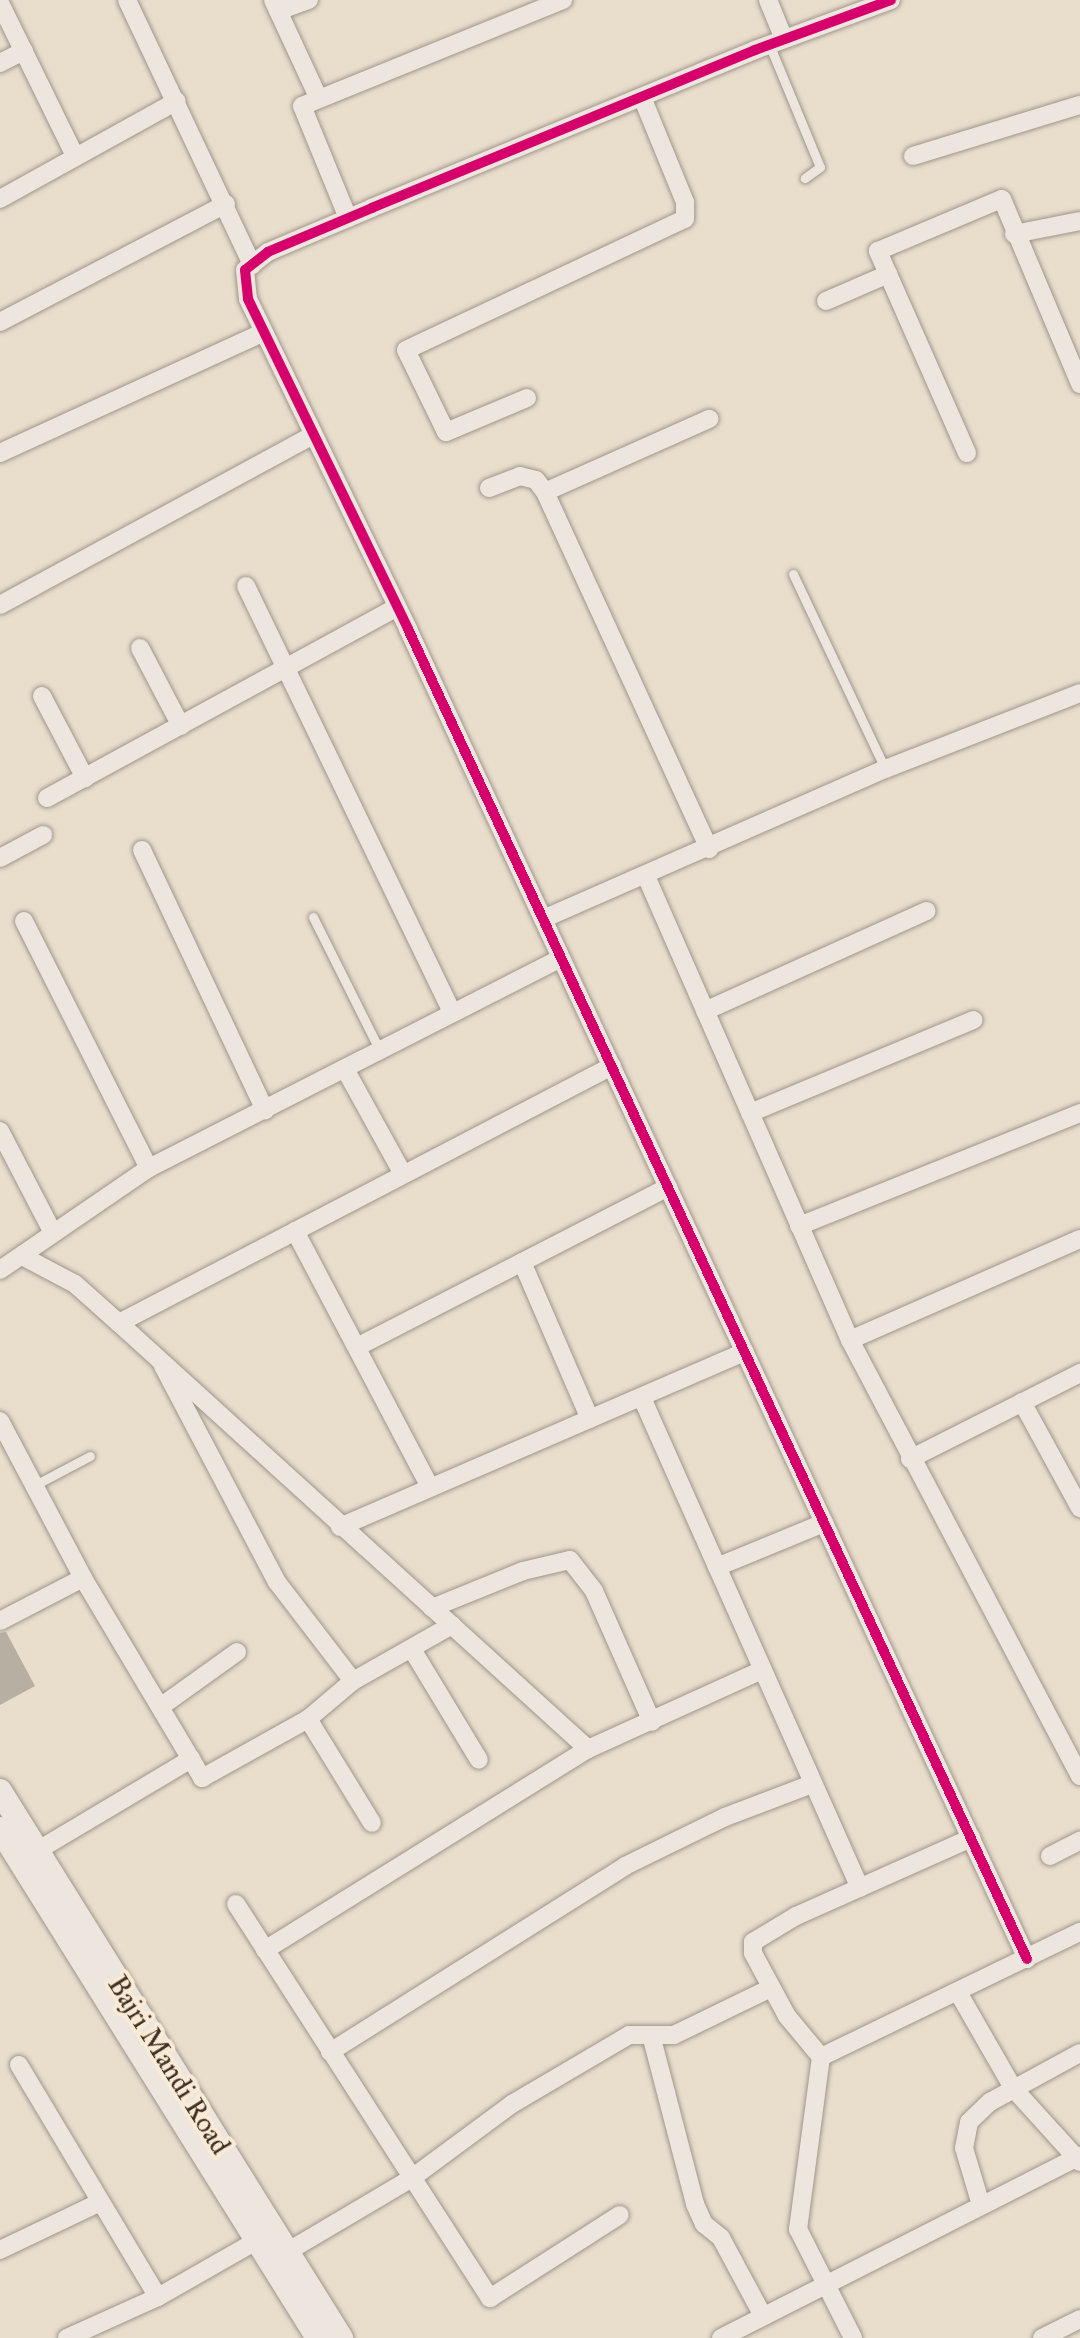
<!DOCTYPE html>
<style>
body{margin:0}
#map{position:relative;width:1080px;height:2338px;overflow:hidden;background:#e9ddcc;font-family:"IM FELL Great Primer",serif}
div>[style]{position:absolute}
.building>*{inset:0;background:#b8afa3}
.roads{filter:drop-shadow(0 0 2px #9f968b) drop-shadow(0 0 2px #9f968b)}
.lane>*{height:9px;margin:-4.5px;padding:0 4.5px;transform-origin:4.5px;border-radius:4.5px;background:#ece6de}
.street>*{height:18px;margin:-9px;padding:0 9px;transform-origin:9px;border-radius:9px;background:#ece6de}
.secondary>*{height:24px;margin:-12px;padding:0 12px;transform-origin:12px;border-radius:12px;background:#ece6de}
.cycleway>*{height:10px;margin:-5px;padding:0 5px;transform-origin:5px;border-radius:5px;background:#d6006c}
span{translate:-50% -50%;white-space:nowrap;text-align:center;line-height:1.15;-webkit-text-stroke:8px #f9ebd5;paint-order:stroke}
.street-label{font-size:28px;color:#3f2e23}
</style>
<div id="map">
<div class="building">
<i style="clip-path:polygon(6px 1632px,35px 1686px,0 1705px,0 1633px)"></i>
</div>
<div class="roads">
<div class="lane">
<i style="left:769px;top:44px;width:133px;rotate:67.5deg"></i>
<i style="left:820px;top:167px;width:19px;rotate:144deg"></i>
<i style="left:793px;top:574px;width:216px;rotate:64.7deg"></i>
<i style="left:313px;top:917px;width:150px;rotate:63.4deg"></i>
<i style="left:35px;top:1485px;width:62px;rotate:-27.8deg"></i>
</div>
<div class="street">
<i style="left:127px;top:0;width:293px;rotate:64.7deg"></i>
<i style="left:273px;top:0;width:107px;rotate:65.1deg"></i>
<i style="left:768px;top:0;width:42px;rotate:67.7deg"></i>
<i style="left:891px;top:0;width:145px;rotate:159.8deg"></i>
<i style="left:755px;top:50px;width:414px;rotate:157.6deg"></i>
<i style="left:372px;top:208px;width:113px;rotate:157.1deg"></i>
<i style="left:268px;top:252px;width:29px;rotate:142deg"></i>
<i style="left:245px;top:270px;width:29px;rotate:84deg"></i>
<i style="left:248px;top:299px;width:367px;rotate:64.1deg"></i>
<i style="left:408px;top:629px;width:1467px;rotate:65.04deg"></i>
<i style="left:0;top:3px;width:170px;rotate:63.9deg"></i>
<i style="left:278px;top:11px;width:33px;rotate:-20deg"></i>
<i style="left:0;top:63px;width:27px;rotate:-27deg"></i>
<i style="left:913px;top:156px;width:175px;rotate:-17deg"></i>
<i style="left:0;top:199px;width:202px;rotate:-29deg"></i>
<i style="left:348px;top:218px;width:121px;rotate:-112.3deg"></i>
<i style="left:302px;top:106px;width:282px;rotate:-22.1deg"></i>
<i style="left:1014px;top:234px;width:67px;rotate:-11.1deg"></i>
<i style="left:826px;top:301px;width:68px;rotate:-23.5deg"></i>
<i style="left:0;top:322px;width:255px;rotate:-27.6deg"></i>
<i style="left:527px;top:398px;width:88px;rotate:157.2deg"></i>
<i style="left:446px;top:432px;width:91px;rotate:-116deg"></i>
<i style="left:406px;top:350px;width:308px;rotate:-25.2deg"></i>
<i style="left:685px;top:219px;width:17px;rotate:-90deg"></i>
<i style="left:685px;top:202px;width:113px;rotate:-112.3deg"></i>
<i style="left:0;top:453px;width:290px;rotate:-24.6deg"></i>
<i style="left:967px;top:453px;width:221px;rotate:-113.8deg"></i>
<i style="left:878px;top:251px;width:134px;rotate:-22.8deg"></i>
<i style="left:1002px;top:199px;width:201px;rotate:67.1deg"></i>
<i style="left:489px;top:488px;width:33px;rotate:-21deg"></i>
<i style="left:520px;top:476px;width:16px;rotate:14deg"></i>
<i style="left:536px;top:480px;width:15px;rotate:53deg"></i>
<i style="left:545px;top:492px;width:393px;rotate:65.3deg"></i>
<i style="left:545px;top:492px;width:180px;rotate:-24deg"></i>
<i style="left:246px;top:586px;width:473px;rotate:64.2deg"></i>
<i style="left:0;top:605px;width:356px;rotate:-28.5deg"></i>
<i style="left:140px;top:648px;width:88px;rotate:62.3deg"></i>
<i style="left:42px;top:696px;width:93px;rotate:62.3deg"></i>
<i style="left:47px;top:798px;width:399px;rotate:-28.6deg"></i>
<i style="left:142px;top:850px;width:288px;rotate:64.7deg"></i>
<i style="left:0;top:858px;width:49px;rotate:-28.1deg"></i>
<i style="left:646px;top:876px;width:507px;rotate:66.27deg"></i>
<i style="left:850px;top:1340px;width:493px;rotate:62.2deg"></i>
<i style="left:543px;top:919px;width:373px;rotate:-23.7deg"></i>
<i style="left:885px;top:769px;width:209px;rotate:-21.3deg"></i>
<i style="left:24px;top:921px;width:277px;rotate:63.2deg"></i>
<i style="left:705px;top:1011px;width:243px;rotate:-24.3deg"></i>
<i style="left:345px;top:1069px;width:120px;rotate:61.1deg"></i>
<i style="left:750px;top:1113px;width:242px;rotate:-22.6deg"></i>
<i style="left:0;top:1131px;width:113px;rotate:62.5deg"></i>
<i style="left:799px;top:1226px;width:303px;rotate:-21.9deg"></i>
<i style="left:295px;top:1231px;width:287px;rotate:62.2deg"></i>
<i style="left:24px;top:1257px;width:58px;rotate:27.9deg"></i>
<i style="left:75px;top:1284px;width:59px;rotate:41.6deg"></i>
<i style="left:119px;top:1323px;width:634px;rotate:42.25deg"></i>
<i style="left:522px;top:1262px;width:171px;rotate:66.6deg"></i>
<i style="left:0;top:1270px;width:181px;rotate:-34.4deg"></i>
<i style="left:149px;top:1168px;width:462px;rotate:-27deg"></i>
<i style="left:119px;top:1323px;width:556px;rotate:-27.53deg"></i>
<i style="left:850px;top:1340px;width:251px;rotate:-23.7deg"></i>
<i style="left:357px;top:1347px;width:350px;rotate:-27.2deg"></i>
<i style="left:163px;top:1366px;width:244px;rotate:62.2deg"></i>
<i style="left:277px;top:1582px;width:125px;rotate:52.5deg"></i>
<i style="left:642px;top:1398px;width:536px;rotate:66.02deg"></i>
<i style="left:1022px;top:1402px;width:121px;rotate:61.3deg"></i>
<i style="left:0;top:1421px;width:178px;rotate:62.1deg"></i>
<i style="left:83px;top:1578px;width:233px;rotate:59.2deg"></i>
<i style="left:202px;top:1778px;width:121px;rotate:-29.1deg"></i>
<i style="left:308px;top:1719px;width:59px;rotate:-40.2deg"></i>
<i style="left:353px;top:1681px;width:114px;rotate:-29.5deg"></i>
<i style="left:910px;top:1459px;width:191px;rotate:-26.8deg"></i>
<i style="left:340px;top:1527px;width:441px;rotate:-23.4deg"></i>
<i style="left:717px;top:1567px;width:116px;rotate:-22.4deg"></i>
<i style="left:432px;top:1608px;width:98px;rotate:-22.1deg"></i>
<i style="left:523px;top:1571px;width:48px;rotate:-13.2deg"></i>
<i style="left:570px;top:1560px;width:39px;rotate:52deg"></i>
<i style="left:594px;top:1591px;width:143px;rotate:66.1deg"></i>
<i style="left:0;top:1621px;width:93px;rotate:-27.4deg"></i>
<i style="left:413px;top:1651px;width:127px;rotate:58.8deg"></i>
<i style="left:163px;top:1705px;width:91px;rotate:-35.6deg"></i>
<i style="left:308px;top:1719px;width:122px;rotate:58.4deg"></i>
<i style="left:35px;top:1852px;width:182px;rotate:-30.8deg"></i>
<i style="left:1050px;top:1856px;width:34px;rotate:-27deg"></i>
<i style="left:236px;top:1904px;width:469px;rotate:57.2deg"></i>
<i style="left:490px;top:2298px;width:154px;rotate:-32.6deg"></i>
<i style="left:265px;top:1950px;width:380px;rotate:-31.9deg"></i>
<i style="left:588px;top:1749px;width:191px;rotate:-24.4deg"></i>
<i style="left:959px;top:1994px;width:108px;rotate:60.1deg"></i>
<i style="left:1013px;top:2088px;width:100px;rotate:47.8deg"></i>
<i style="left:651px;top:2035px;width:175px;rotate:75.4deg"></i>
<i style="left:695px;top:2204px;width:22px;rotate:66deg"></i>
<i style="left:704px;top:2224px;width:22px;rotate:39deg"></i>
<i style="left:721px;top:2238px;width:89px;rotate:61.7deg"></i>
<i style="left:330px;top:2052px;width:349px;rotate:-32.2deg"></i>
<i style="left:625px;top:1866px;width:111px;rotate:-26.1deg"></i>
<i style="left:725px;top:1817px;width:93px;rotate:-20.8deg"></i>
<i style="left:821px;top:2057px;width:53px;rotate:-129.7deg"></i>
<i style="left:787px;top:2016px;width:72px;rotate:-118.4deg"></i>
<i style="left:753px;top:1953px;width:11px;rotate:-90deg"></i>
<i style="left:753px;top:1942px;width:50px;rotate:-31.2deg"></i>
<i style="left:796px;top:1916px;width:192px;rotate:-24deg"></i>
<i style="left:821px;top:2057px;width:174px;rotate:97.6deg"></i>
<i style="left:798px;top:2229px;width:122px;rotate:63.2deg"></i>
<i style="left:821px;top:2057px;width:288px;rotate:-25.8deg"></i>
<i style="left:19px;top:2065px;width:270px;rotate:59.1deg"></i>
<i style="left:981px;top:2205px;width:59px;rotate:-106.6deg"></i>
<i style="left:964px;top:2148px;width:26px;rotate:-79deg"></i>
<i style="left:969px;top:2122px;width:29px;rotate:-44deg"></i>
<i style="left:990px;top:2102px;width:102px;rotate:-28.6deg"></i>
<i style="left:0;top:2250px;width:111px;rotate:-25.6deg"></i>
<i style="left:67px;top:2338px;width:100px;rotate:-24.3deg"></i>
<i style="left:158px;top:2297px;width:113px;rotate:-29.7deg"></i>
<i style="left:256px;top:2241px;width:33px;rotate:20deg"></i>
<i style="left:287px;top:2252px;width:145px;rotate:-30.6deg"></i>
<i style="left:412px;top:2178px;width:124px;rotate:-36.5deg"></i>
<i style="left:512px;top:2104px;width:136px;rotate:-30.5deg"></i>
<i style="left:629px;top:2035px;width:45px"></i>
<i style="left:674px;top:2035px;width:108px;rotate:-25.9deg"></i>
<i style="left:721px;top:2338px;width:402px;rotate:-26.9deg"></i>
<i style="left:1042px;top:2338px;width:42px;rotate:-26.6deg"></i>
</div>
<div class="secondary">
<i style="left:0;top:1791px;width:645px;rotate:58.06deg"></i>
<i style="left:0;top:1829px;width:600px;rotate:58deg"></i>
</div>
</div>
<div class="cycleway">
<i style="left:891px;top:0;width:145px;rotate:159.8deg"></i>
<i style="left:755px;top:50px;width:414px;rotate:157.6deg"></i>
<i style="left:372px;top:208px;width:113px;rotate:157.1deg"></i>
<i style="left:268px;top:252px;width:29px;rotate:142deg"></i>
<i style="left:245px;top:270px;width:29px;rotate:84deg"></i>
<i style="left:248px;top:299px;width:367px;rotate:64.1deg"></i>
<i style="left:408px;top:629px;width:1467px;rotate:65.04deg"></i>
</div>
<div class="street-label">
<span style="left:169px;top:2065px;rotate:58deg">Bajri Mandi Road</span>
</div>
</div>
